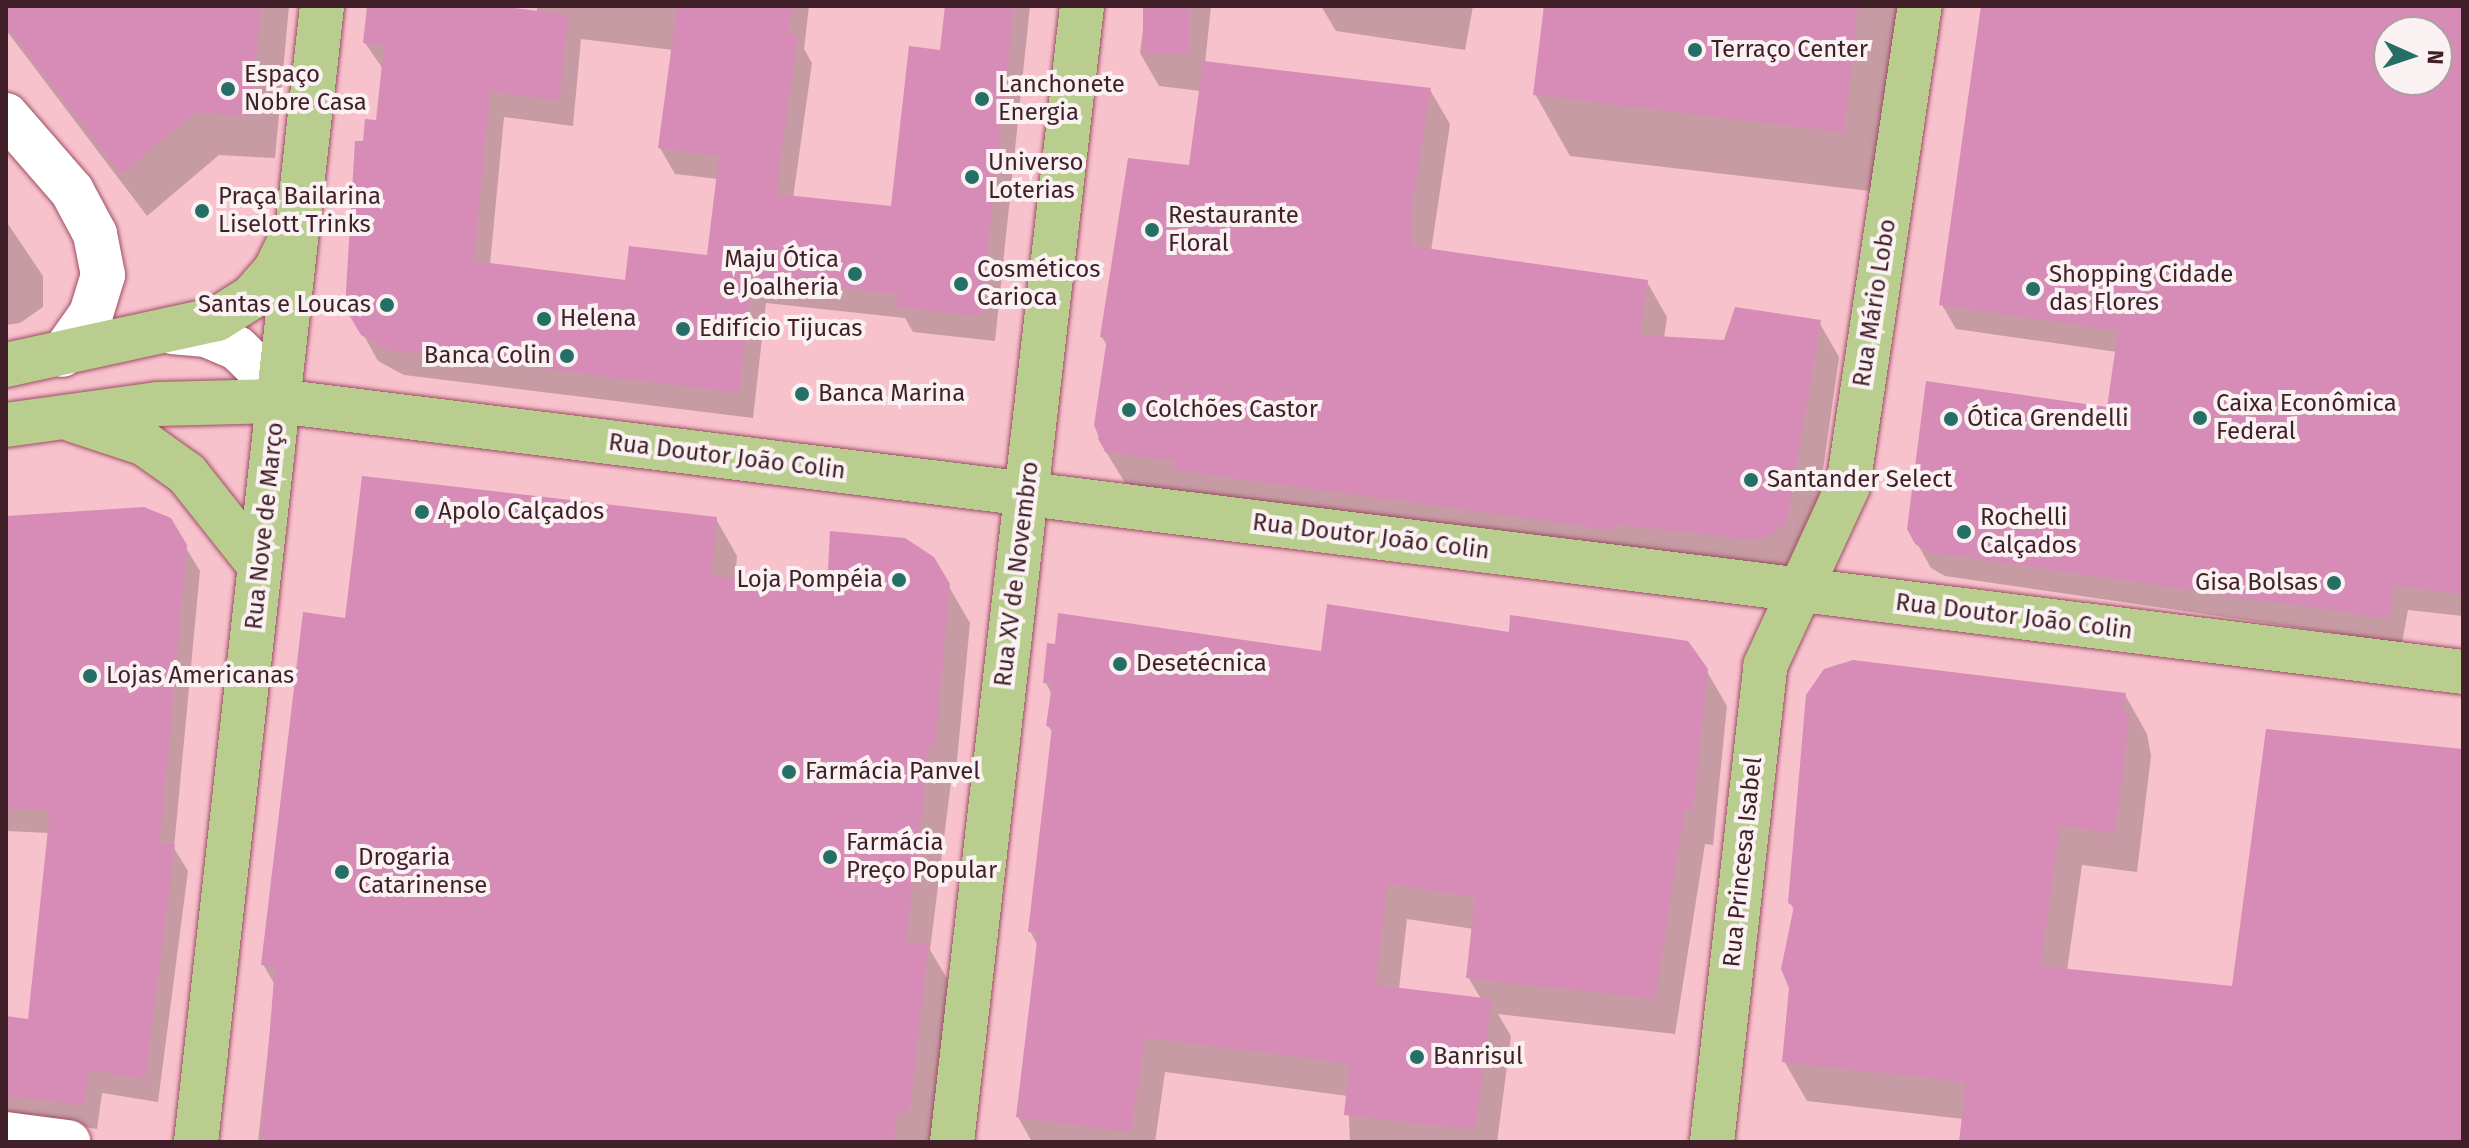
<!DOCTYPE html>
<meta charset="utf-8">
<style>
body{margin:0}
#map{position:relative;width:2469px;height:1148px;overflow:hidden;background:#f8c2cd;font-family:"Fira Sans",sans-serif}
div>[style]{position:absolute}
.shadow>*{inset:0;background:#0003}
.building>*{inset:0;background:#d68cb6;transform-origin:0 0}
.roads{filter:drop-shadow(0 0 2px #9c4f63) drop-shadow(0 0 2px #9c4f63)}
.minor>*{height:44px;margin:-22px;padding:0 22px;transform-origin:22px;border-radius:22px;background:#fff}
.major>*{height:44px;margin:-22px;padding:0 22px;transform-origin:22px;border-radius:22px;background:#b9ce8e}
.dots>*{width:22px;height:22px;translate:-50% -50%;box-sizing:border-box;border:4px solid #faf1f2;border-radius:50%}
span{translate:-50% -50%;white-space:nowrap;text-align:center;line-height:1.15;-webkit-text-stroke:8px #faf1f2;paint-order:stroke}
.poi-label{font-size:24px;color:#411f28}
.left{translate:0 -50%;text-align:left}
.right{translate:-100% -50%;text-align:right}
.street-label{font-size:24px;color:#411f28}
.frame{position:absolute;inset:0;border:8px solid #411f28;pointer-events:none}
.north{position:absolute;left:2373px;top:16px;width:80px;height:80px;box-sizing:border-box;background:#faf1f2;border:2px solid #b09da1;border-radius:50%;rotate:93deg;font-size:22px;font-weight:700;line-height:32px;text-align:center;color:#411f28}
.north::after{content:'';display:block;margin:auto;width:28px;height:36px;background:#266f67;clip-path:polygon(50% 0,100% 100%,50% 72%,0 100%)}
</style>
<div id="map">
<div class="shadow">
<i style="clip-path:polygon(6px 6px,289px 6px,275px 158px,219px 155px,147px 216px,6px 30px)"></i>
<i style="clip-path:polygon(evenodd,369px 6px,481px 6px,537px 13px,537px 6px,809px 6px,804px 49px,812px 63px,793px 198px,893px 208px,942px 52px,947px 6px,1030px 6px,995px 341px,913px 332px,905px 318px,766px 303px,753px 418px,404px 375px,378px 361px,348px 307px,365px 143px,378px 123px,383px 69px,365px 43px,369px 6px,581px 39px,673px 50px,660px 148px,675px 174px,718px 179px,709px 257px,627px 282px,490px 265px,504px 117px,573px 126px,581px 39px)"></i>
<i style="clip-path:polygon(1146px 6px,1211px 6px,1205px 64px,1430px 90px,1450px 124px,1431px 251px,1647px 282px,1667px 317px,1664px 338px,1726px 342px,1819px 322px,1839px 357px,1812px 547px,1790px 570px,1127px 486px,1098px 439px,1108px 348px,1102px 337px,1190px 167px,1201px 91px,1159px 86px,1140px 53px)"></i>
<i style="clip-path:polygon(1321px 6px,1473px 6px,1465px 50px,1336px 31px)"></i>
<i style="clip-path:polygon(1544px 6px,1902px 6px,1878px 192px,1570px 156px,1535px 94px)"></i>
<i style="clip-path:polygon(evenodd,1983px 6px,2463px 6px,2463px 616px,2408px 610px,2402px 643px,1945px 576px,1931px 568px,1909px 529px,2109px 409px,2117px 352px,1956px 329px,1942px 305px,1983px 6px,2389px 32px,2437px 32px,2437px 80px,2389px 80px,2389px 32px)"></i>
<i style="clip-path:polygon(6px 221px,43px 276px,43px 307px,20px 323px,6px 325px)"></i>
<i style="clip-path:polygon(6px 518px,169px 520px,200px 571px,174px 848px,188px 871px,158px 1102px,102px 1093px,97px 1129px,6px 1114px,6px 1018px,30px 1021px,49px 833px,6px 831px)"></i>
<i style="clip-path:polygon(716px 519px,737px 556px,735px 580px,829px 590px,948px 585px,970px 623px,955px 782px,951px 782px,930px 950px,950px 983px,930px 1142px,258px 1142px,275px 985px,263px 964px,347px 620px)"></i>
<i style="clip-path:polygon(evenodd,1323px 653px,1706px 670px,1727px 706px,1713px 845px,1705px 844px,1675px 1034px,1498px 1014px,1511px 1036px,1497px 1142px,1350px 1142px,1348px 1096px,1165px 1072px,1155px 1142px,1032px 1142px,1018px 1117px,1038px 946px,1030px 931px,1054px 734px,1048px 726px,1052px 695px,1046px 683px,1323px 653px,1407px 919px,1474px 929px,1468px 977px,1481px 999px,1399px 989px,1407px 919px)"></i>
<i style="clip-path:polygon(1840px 664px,2125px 695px,2147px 734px,2151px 756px,2137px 872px,2082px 865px,2067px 971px,2234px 988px,2268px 731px,2463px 751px,2463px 1142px,1961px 1142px,1963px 1119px,1807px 1101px,1784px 1061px,1795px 911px,1790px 903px,1826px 670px)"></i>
</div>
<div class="building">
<i style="clip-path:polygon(6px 6px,261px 6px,251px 116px,194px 113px,121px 174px,6px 26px)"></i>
<i style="clip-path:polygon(367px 6px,498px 6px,569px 15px,559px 101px,490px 92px,474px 261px,625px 280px,629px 246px,707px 255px,719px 156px,658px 148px,677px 6px,792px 6px,789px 34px,798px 35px,776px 194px,891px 206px,909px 46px,940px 50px,945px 6px,1014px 6px,981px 316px,896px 307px,898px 294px,752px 278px,739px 393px,388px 350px,361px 335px,345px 308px,355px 141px,363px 141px,365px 119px,376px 120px,384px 46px,363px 43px)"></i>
<i style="left:1143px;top:6px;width:47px;height:48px"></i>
<i style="clip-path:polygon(1544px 6px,1858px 6px,1844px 132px,1533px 95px)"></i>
<i style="clip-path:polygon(evenodd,1981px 6px,2463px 6px,2463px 594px,2394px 586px,2389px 619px,1930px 552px,1915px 544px,1907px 529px,1926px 381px,2107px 407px,2118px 331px,1939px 305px,1981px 6px,2389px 32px,2437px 32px,2437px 80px,2389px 80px,2389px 32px)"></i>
<i style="clip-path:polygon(1203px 61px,1431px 88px,1412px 205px,1411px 246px,1648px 280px,1640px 335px,1724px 340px,1735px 307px,1821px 320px,1787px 522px,1771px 536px,1753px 540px,1615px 524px,1614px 530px,1174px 470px,1175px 461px,1105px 452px,1094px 425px,1107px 338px,1100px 337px,1128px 158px,1189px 165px)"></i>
<i style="clip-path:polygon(362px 476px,717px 517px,711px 575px,827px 588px,830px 531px,905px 538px,934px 557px,950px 584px,935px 746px,930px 745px,906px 941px,929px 944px,909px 1113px,897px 1112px,893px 1139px,261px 1142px,275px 966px,261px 965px,303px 612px,345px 618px)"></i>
<i style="clip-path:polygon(144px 507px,171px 518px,187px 545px,160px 843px,175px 844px,145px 1079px,89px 1070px,84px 1106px,6px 1095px,6px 1016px,28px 1019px,50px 810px,6px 808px,6px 516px)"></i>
<i style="clip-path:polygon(1327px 604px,1509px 632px,1510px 615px,1688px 641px,1708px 669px,1693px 810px,1685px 809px,1655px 999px,1466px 978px,1475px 897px,1387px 884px,1376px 985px,1492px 999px,1475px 1130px,1344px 1115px,1349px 1064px,1145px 1037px,1131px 1132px,1016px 1117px,1038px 933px,1028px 932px,1052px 727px,1046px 726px,1052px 684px,1043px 683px,1047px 643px,1055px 644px,1058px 613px,1321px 651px)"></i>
<i style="clip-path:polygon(1853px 660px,2126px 693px,2123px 712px,2130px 714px,2115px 834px,2060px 826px,2040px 966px,2232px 986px,2266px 729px,2463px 749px,2463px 1142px,1959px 1142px,1966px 1082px,1782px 1062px,1789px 988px,1781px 969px,1794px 906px,1788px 903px,1806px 695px,1824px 669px)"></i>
</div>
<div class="roads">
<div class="minor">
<i style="left:6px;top:115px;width:101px;rotate:49deg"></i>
<i style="left:72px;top:191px;width:49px;rotate:61.9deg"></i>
<i style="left:95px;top:234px;width:42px;rotate:79deg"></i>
<i style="left:103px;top:275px;width:41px;rotate:107.1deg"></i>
<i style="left:91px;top:314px;width:50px;rotate:125.3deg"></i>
<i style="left:172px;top:332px;width:34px;rotate:5deg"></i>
<i style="left:206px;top:335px;width:34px;rotate:23deg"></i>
<i style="left:237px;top:348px;width:35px;rotate:44deg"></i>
<i style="left:262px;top:372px;width:33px;rotate:61deg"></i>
<i style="left:6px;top:1134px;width:63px;rotate:7.4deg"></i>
</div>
<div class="major">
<i style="left:6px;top:365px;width:216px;rotate:-12.3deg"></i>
<i style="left:217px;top:319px;width:41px;rotate:-32.2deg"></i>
<i style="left:252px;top:297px;width:35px;rotate:-49deg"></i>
<i style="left:275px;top:271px;width:37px;rotate:-64deg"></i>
<i style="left:73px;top:420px;width:76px;rotate:18.4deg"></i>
<i style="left:145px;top:444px;width:52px;rotate:35.5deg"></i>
<i style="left:187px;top:474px;width:117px;rotate:51.6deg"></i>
<i style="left:6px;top:425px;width:153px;rotate:-7.9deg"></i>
<i style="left:158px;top:404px;width:120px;rotate:-1.4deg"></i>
<i style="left:278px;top:401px;width:2202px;rotate:7.07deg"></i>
<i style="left:196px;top:1142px;width:1143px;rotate:-83.67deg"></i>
<i style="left:952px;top:1142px;width:1143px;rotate:-83.47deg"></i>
<i style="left:1712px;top:1142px;width:479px;rotate:-83.6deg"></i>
<i style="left:1765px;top:666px;width:198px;rotate:-65.2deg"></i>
<i style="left:1848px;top:486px;width:485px;rotate:-81.5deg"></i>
</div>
</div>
<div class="dots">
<i style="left:1695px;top:50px;background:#266f67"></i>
<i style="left:228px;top:89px;background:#266f67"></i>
<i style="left:982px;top:99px;background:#266f67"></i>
<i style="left:972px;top:177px;background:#266f67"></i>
<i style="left:202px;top:211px;background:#266f67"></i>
<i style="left:1152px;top:230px;background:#266f67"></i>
<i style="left:855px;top:274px;background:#266f67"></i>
<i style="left:961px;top:284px;background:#266f67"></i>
<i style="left:2033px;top:289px;background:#266f67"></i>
<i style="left:387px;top:305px;background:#266f67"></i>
<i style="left:544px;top:319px;background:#266f67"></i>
<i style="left:683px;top:329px;background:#266f67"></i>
<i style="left:567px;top:356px;background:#266f67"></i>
<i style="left:802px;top:394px;background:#266f67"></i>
<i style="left:1129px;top:410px;background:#266f67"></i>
<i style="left:2200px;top:418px;background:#266f67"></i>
<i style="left:1951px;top:419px;background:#266f67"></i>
<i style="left:1751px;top:480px;background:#266f67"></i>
<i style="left:422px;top:512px;background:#266f67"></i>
<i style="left:1964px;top:532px;background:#266f67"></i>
<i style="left:899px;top:580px;background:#266f67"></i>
<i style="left:2334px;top:583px;background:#266f67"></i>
<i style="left:1120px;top:664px;background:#266f67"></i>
<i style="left:90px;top:676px;background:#266f67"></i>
<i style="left:789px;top:772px;background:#266f67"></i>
<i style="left:830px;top:857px;background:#266f67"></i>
<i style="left:342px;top:872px;background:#266f67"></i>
<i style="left:1417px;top:1057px;background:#266f67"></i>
</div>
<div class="poi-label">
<span class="left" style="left:1711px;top:50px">Terraço Center</span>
<span class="left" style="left:244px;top:89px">Espaço<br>Nobre Casa</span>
<span class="left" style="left:998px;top:99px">Lanchonete<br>Energia</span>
<span class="left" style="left:988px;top:177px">Universo<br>Loterias</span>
<span class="left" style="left:218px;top:211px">Praça Bailarina<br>Liselott Trinks</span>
<span class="left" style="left:1168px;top:230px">Restaurante<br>Floral</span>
<span class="right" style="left:839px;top:274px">Maju Ótica<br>e Joalheria</span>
<span class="left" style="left:977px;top:284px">Cosméticos<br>Carioca</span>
<span class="left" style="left:2049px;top:289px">Shopping Cidade<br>das Flores</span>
<span class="right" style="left:371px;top:305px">Santas e Loucas</span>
<span class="left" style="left:560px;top:319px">Helena</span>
<span class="left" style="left:699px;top:329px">Edifício Tijucas</span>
<span class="right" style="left:551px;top:356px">Banca Colin</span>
<span class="left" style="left:818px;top:394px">Banca Marina</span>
<span class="left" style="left:2216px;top:418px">Caixa Econômica<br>Federal</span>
<span class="left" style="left:1145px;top:410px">Colchões Castor</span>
<span class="left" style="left:1967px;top:419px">Ótica Grendelli</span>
<span class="left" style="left:1767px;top:480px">Santander Select</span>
<span class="left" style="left:438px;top:512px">Apolo Calçados</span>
<span class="left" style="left:1980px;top:532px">Rochelli<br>Calçados</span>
<span class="right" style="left:883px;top:580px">Loja Pompéia</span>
<span class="right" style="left:2318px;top:583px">Gisa Bolsas</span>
<span class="left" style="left:1136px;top:664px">Desetécnica</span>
<span class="left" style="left:106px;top:676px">Lojas Americanas</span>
<span class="left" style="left:805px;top:772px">Farmácia Panvel</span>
<span class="left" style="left:846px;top:857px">Farmácia<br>Preço Popular</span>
<span class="left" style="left:358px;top:872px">Drogaria<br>Catarinense</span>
<span class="left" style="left:1433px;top:1057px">Banrisul</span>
</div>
<div class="street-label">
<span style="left:1875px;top:303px;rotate:-81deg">Rua Mário Lobo</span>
<span style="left:727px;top:457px;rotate:7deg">Rua Doutor João Colin</span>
<span style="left:265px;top:526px;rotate:-84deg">Rua Nove de Março</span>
<span style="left:1371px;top:537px;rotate:7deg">Rua Doutor João Colin</span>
<span style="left:1017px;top:574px;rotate:-83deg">Rua XV de Novembro</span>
<span style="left:2014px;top:617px;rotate:7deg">Rua Doutor João Colin</span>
<span style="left:1743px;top:862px;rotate:-84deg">Rua Princesa Isabel</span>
</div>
<div class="frame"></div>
<div class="north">N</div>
</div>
